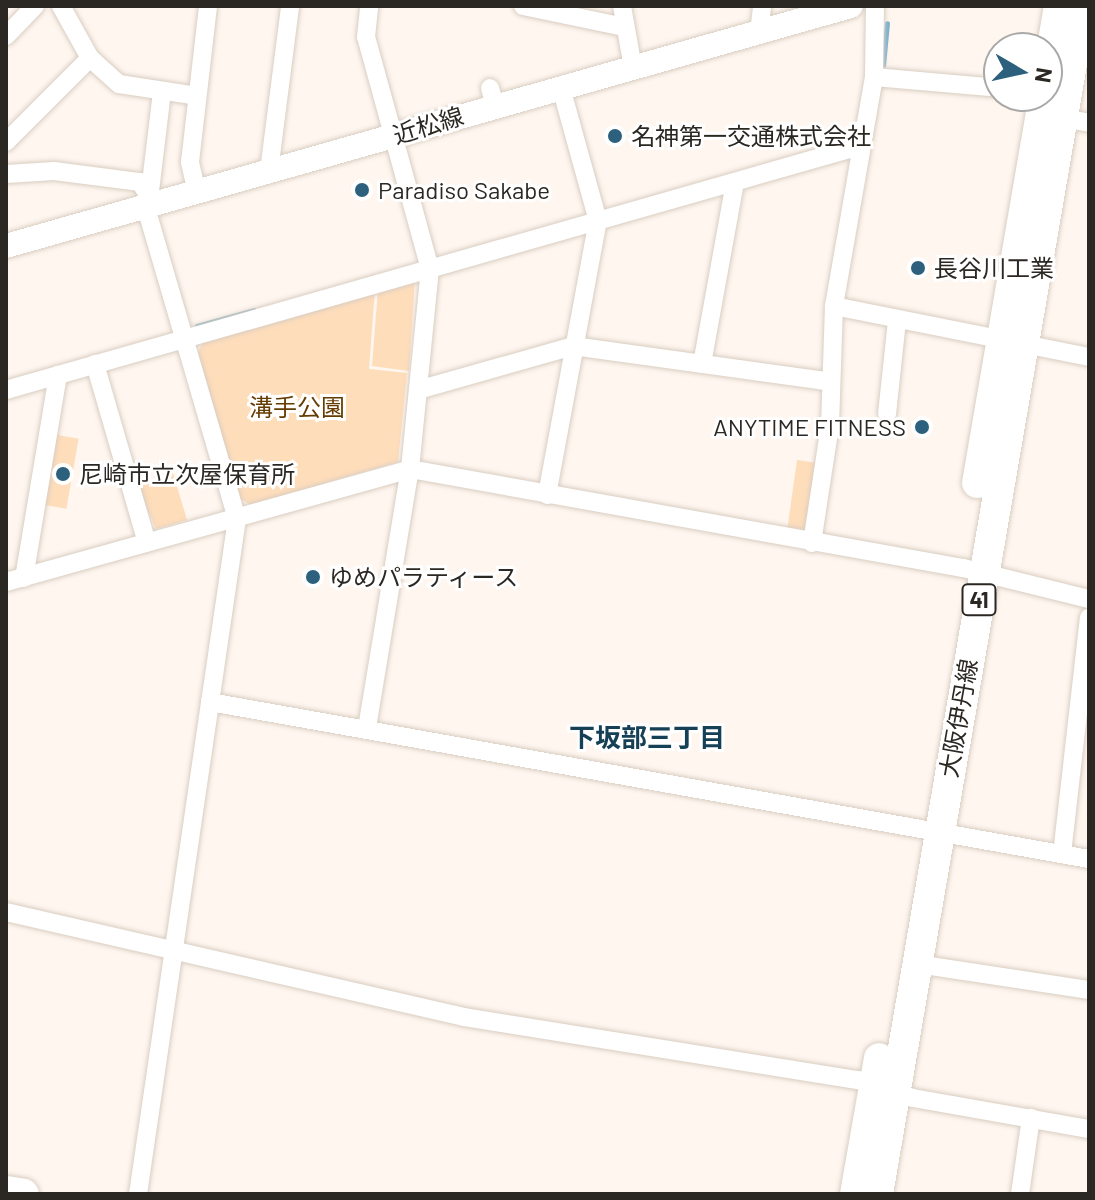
<!DOCTYPE html>
<meta charset="utf-8">
<style>
body{margin:0}
#map{position:relative;width:1095px;height:1200px;overflow:hidden;background:#fef6ef;font-family:Barlow,"Noto Sans JP",sans-serif}
div>[style]{position:absolute}
.green>*{inset:0;background:#feddbb;transform-origin:0 0}
.stream>*{height:5px;margin:-2.5px;padding:0 2.5px;transform-origin:2.5px;border-radius:2.5px;background:#76afd1}
.roads{filter:drop-shadow(0 0 2px #d9cdc1) drop-shadow(0 0 2px #d9cdc1)}
.minor>*{height:18px;margin:-9px;padding:0 9px;transform-origin:9px;border-radius:9px;background:#fff}
.tertiary>*{height:24px;margin:-12px;padding:0 12px;transform-origin:12px;border-radius:12px;background:#fff}
.primary>*{height:30px;margin:-15px;padding:0 15px;transform-origin:15px;border-radius:15px;background:#fff}
.dots>*{width:22px;height:22px;translate:-50% -50%;box-sizing:border-box;border:4px solid #fff;border-radius:50%}
span{translate:-50% -50%;white-space:nowrap;text-align:center;line-height:1.15;-webkit-text-stroke:6px #fff;paint-order:stroke}
.shield-label span{padding:2px 6px;background:#fff;border:2px solid;border-radius:6px;-webkit-text-stroke-width:0}
.shield-label{font-size:22px;color:#2b2722;font-weight:700}
.street-label{font-size:24px;color:#2b2722}
.poi-label{font-size:24px;color:#2b2722}
.left{translate:0 -50%;text-align:left}
.right{translate:-100% -50%;text-align:right}
.park-label{font-size:24px;color:#653d02}
.neighbourhood-label{font-size:26px;color:#164056;font-weight:700}
.frame{position:absolute;inset:0;border:8px solid #2b2722;pointer-events:none}
.north{position:absolute;left:983px;top:32px;width:80px;height:80px;box-sizing:border-box;background:#fff;border:2px solid #aaa9a7;border-radius:50%;rotate:99deg;font-size:22px;font-weight:700;line-height:32px;text-align:center;color:#2b2722}
.north::after{content:'';display:block;margin:auto;width:28px;height:36px;background:#2c607c;clip-path:polygon(50% 0,100% 100%,50% 72%,0 100%)}
</style>
<div id="map">
<div class="green">
<i style="clip-path:polygon(415px 280px,409px 371px,372px 366px,378px 289px)"></i>
<i style="clip-path:polygon(375px 289px,369px 369px,407px 373px,398px 462px,251px 505px,239px 498px,198px 353px,204px 338px)"></i>
<i style="left:57px;top:435px;width:22px;height:71px;rotate:10deg"></i>
<i style="left:797px;top:460px;width:21px;height:68px;rotate:8deg"></i>
<i style="clip-path:polygon(173px 473px,187px 520px,156px 529px,137px 485px)"></i>
</div>
<div class="stream">
<i style="left:883px;top:65px;width:42px;rotate:-84.6deg"></i>
<i style="left:197px;top:326px;width:59px;rotate:-15.7deg"></i>
</div>
<div class="roads">
<div class="minor">
<i style="left:61px;top:6px;width:60px;rotate:60.9deg"></i>
<i style="left:90px;top:58px;width:39px;rotate:42deg"></i>
<i style="left:119px;top:84px;width:79px;rotate:8.7deg"></i>
<i style="left:523px;top:6px;width:103px;rotate:11.7deg"></i>
<i style="left:622px;top:6px;width:63px;rotate:79.9deg"></i>
<i style="left:759px;top:32px;width:26px;rotate:-83deg"></i>
<i style="left:6px;top:36px;width:42px;rotate:-46deg"></i>
<i style="left:874px;top:77px;width:125px;rotate:5deg"></i>
<i style="left:490px;top:88px;width:19px;rotate:74deg"></i>
<i style="left:1062px;top:118px;width:27px;rotate:10deg"></i>
<i style="left:6px;top:142px;width:119px;rotate:-45deg"></i>
<i style="left:269px;top:171px;width:166px;rotate:-82.7deg"></i>
<i style="left:6px;top:174px;width:48px;rotate:-3.6deg"></i>
<i style="left:54px;top:171px;width:87px;rotate:7.3deg"></i>
<i style="left:140px;top:182px;width:27px;rotate:57deg"></i>
<i style="left:150px;top:191px;width:100px;rotate:-83.1deg"></i>
<i style="left:197px;top:193px;width:32px;rotate:-103deg"></i>
<i style="left:190px;top:162px;width:157px;rotate:-83.4deg"></i>
<i style="left:834px;top:306px;width:260px;rotate:11.3deg"></i>
<i style="left:95px;top:364px;width:186px;rotate:73.8deg"></i>
<i style="left:702px;top:364px;width:185px;rotate:-79.7deg"></i>
<i style="left:6px;top:390px;width:888px;rotate:-15.95deg"></i>
<i style="left:418px;top:390px;width:161px;rotate:-15.8deg"></i>
<i style="left:573px;top:346px;width:260px;rotate:7.9deg"></i>
<i style="left:887px;top:414px;width:94px;rotate:-83.9deg"></i>
<i style="left:547px;top:495px;width:279px;rotate:-79.5deg"></i>
<i style="left:598px;top:221px;width:138px;rotate:-105.5deg"></i>
<i style="left:812px;top:543px;width:118px;rotate:-81.3deg"></i>
<i style="left:830px;top:426px;width:120px;rotate:-88.1deg"></i>
<i style="left:834px;top:306px;width:232px;rotate:-80.1deg"></i>
<i style="left:874px;top:77px;width:71px;rotate:-89.2deg"></i>
<i style="left:24px;top:578px;width:206px;rotate:-80.5deg"></i>
<i style="left:6px;top:582px;width:420px;rotate:-15.6deg"></i>
<i style="left:410px;top:469px;width:562px;rotate:10.15deg"></i>
<i style="left:963px;top:568px;width:130px;rotate:13.8deg"></i>
<i style="left:210px;top:702px;width:893px;rotate:10.13deg"></i>
<i style="left:367px;top:728px;width:263px;rotate:-80.6deg"></i>
<i style="left:410px;top:469px;width:201px;rotate:-84.3deg"></i>
<i style="left:430px;top:269px;width:241px;rotate:-105.4deg"></i>
<i style="left:366px;top:37px;width:31px;rotate:-84deg"></i>
<i style="left:1062px;top:854px;width:238px;rotate:-83.5deg"></i>
<i style="left:6px;top:912px;width:470px;rotate:12.9deg"></i>
<i style="left:464px;top:1017px;width:399px;rotate:9.1deg"></i>
<i style="left:858px;top:1080px;width:58px;rotate:18.1deg"></i>
<i style="left:913px;top:1098px;width:179px;rotate:10deg"></i>
<i style="left:917px;top:964px;width:174px;rotate:8.6deg"></i>
<i style="left:138px;top:1194px;width:682px;rotate:-81.66deg"></i>
<i style="left:237px;top:519px;width:325px;rotate:-106.3deg"></i>
<i style="left:1020px;top:1194px;width:77px;rotate:-81.8deg"></i>
</div>
<div class="tertiary">
<i style="left:6px;top:246px;width:878px;rotate:-15.86deg"></i>
</div>
<div class="primary">
<i style="left:1047px;top:76px;width:71px;rotate:-80.3deg"></i>
<i style="left:977px;top:483px;width:393px;rotate:-80.2deg"></i>
<i style="left:6px;top:1191px;width:18px;rotate:9deg"></i>
<i style="left:855px;top:1194px;width:138px;rotate:-80deg"></i>
<i style="left:878px;top:1194px;width:1205px;rotate:-80.26deg"></i>
</div>
</div>
<div class="dots">
<i style="left:615px;top:136px;background:#2c607c"></i>
<i style="left:362px;top:190px;background:#2c607c"></i>
<i style="left:918px;top:268px;background:#2c607c"></i>
<i style="left:922px;top:427px;background:#2c607c"></i>
<i style="left:63px;top:474px;background:#2c607c"></i>
<i style="left:313px;top:577px;background:#2c607c"></i>
</div>
<div class="shield-label">
<span style="left:979px;top:600px">41</span>
</div>
<div class="street-label">
<span style="left:428px;top:125px;rotate:-17deg">近松線</span>
<span style="left:958px;top:718px;rotate:-80deg">大阪伊丹線</span>
</div>
<div class="poi-label">
<span class="left" style="left:631px;top:136px">名神第一交通株式会社</span>
<span class="left" style="left:378px;top:190px">Paradiso Sakabe</span>
<span class="left" style="left:934px;top:268px">長谷川工業</span>
<span class="right" style="left:906px;top:427px">ANYTIME FITNESS</span>
<span class="left" style="left:79px;top:474px">尼崎市立次屋保育所</span>
<span class="left" style="left:329px;top:577px">ゆめパラティース</span>
</div>
<div class="park-label">
<span style="left:297px;top:407px">溝手公園</span>
</div>
<div class="neighbourhood-label">
<span style="left:647px;top:737px">下坂部三丁目</span>
</div>
<div class="frame"></div>
<div class="north">N</div>
</div>
